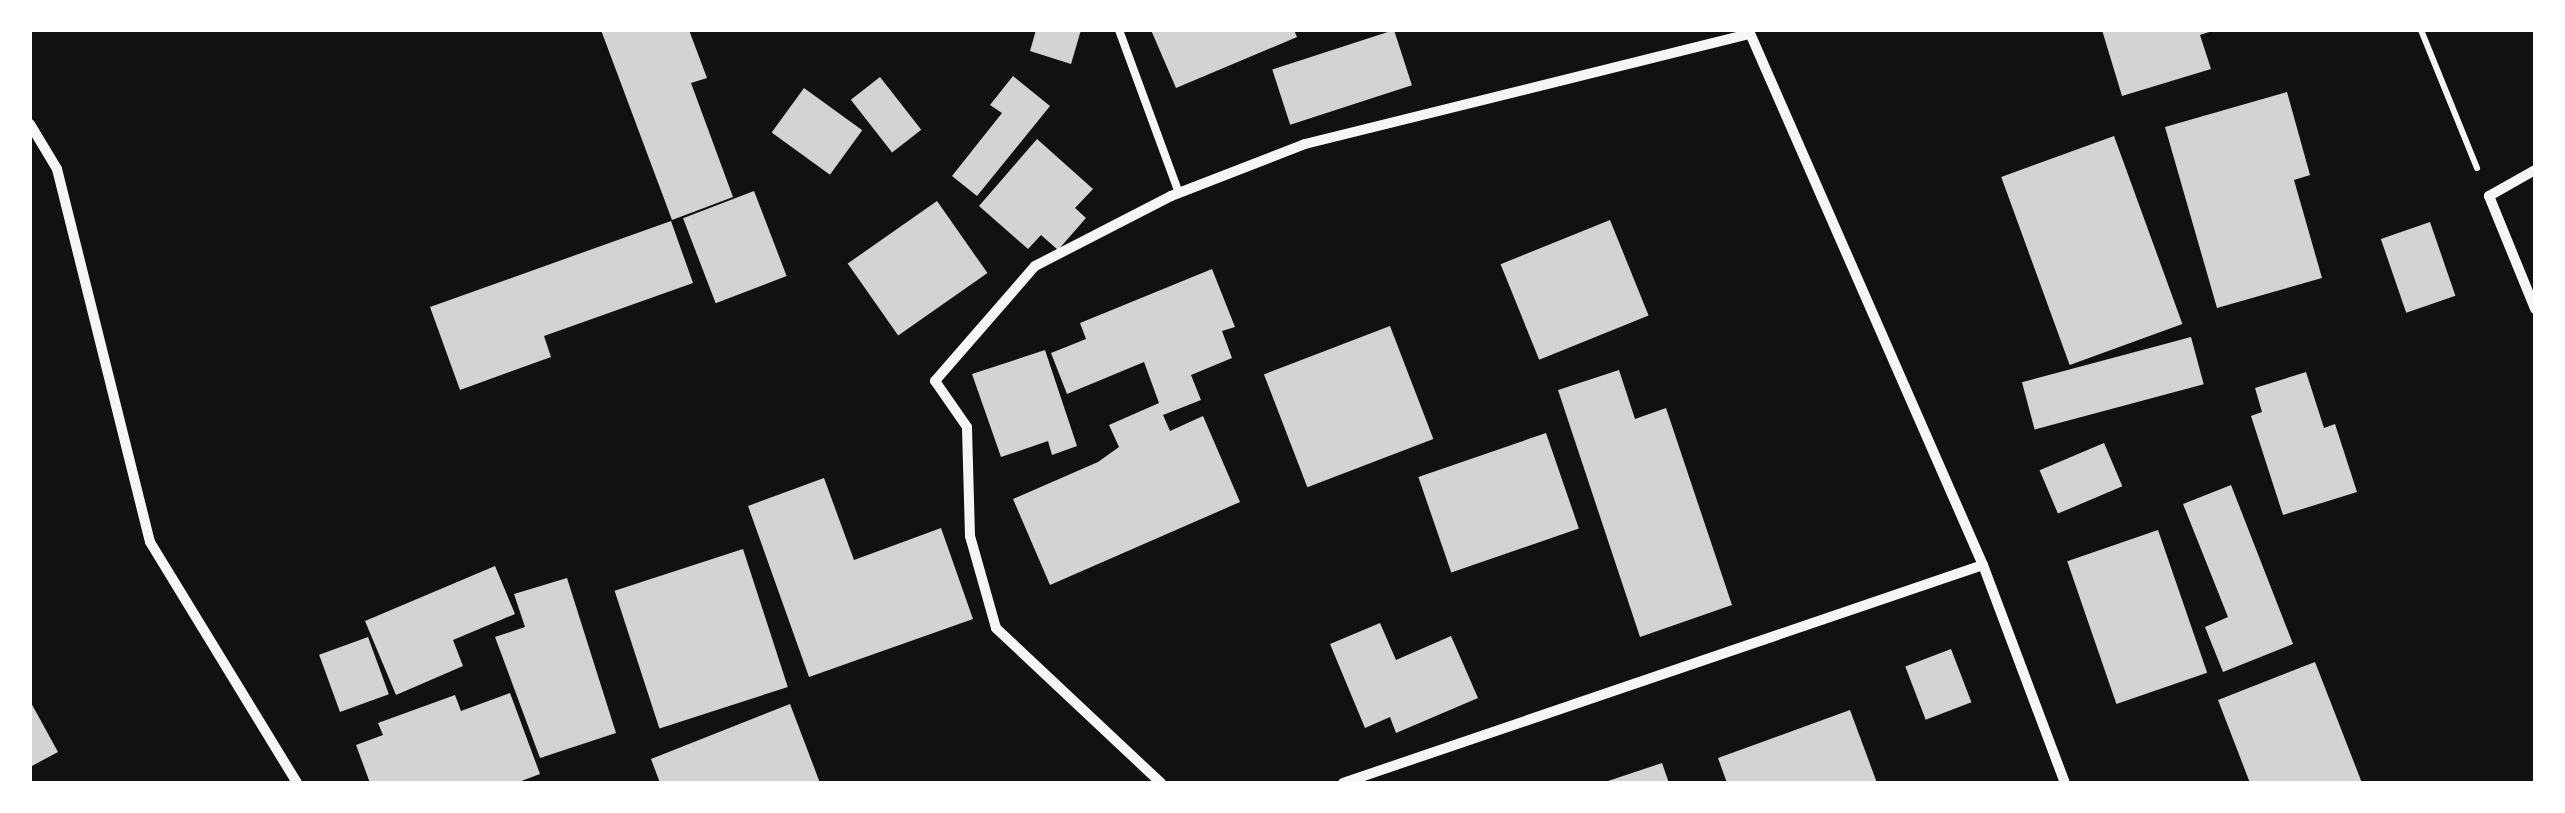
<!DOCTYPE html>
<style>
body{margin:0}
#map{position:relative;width:2565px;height:813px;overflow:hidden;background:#111;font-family:Signika,sans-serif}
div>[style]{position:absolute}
.building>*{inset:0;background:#d3d3d3;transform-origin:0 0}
.path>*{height:6px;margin:-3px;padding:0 3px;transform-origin:3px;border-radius:3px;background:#f5f5f5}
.service>*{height:8px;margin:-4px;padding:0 4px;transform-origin:4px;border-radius:4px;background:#f5f5f5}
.minor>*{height:10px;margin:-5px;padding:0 5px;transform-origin:5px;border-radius:5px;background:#f5f5f5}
span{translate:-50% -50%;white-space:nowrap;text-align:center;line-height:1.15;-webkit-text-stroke:10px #fff;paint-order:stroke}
.frame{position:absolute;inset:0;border:32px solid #fff;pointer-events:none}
</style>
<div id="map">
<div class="building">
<i style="clip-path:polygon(601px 30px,689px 30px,707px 78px,691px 83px,733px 197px,672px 220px)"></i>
<i style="clip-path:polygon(1036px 30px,1081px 30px,1071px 64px,1030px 51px)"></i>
<i style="clip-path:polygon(1151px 30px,1294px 30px,1297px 37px,1176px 88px)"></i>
<i style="left:1394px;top:30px;width:58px;height:128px;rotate:72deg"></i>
<i style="clip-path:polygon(2102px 30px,2215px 30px,2200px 35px,2211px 69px,2122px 96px)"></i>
<i style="clip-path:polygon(1013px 76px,1050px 106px,977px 196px,952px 176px,1002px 113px,990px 105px)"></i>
<i style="left:880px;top:77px;width:67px;height:37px;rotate:52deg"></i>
<i style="left:804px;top:88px;width:72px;height:55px;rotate:36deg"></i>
<i style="clip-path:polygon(2287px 92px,2310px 175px,2294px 180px,2322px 278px,2217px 308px,2165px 127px)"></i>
<i style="left:2114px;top:136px;width:200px;height:120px;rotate:70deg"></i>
<i style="clip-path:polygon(1037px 139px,1093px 189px,1075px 208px,1086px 218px,1058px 250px,1041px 235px,1028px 249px,979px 206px)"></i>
<i style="left:754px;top:191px;width:91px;height:76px;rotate:69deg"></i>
<i style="left:937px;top:201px;width:88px;height:109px;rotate:55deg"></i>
<i style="left:1610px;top:220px;width:103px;height:118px;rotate:68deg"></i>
<i style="clip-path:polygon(671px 221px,693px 283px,544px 336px,551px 357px,460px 390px,430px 307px)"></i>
<i style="left:2430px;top:222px;width:78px;height:52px;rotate:71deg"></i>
<i style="clip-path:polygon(1212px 269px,1235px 327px,1222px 331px,1232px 358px,1191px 375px,1201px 400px,1163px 415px,1170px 431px,1203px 416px,1240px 502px,1050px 585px,1013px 499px,1098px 462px,1119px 447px,1109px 425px,1159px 403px,1144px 362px,1067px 394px,1051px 353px,1086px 339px,1080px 323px)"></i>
<i style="left:1390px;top:326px;width:121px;height:135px;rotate:69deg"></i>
<i style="left:2191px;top:337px;width:49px;height:175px;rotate:75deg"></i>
<i style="clip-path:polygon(1045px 350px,1077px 446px,1052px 455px,1048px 441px,1001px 457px,972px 374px)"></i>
<i style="clip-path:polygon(1619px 370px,1635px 419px,1666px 408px,1732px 605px,1640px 637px,1558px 390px)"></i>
<i style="clip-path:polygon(2306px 372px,2324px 428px,2335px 424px,2357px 492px,2283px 515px,2251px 416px,2262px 412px,2255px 388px)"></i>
<i style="left:1546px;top:433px;width:101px;height:135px;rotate:71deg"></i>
<i style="left:2104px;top:443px;width:47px;height:70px;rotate:67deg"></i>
<i style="clip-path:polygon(824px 478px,854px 560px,941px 528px,973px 619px,809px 677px,748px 506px)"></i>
<i style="clip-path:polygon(2231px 485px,2293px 644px,2223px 672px,2205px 627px,2228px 617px,2183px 504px)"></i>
<i style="left:2158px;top:530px;width:151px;height:96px;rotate:71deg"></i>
<i style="left:743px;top:549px;width:145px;height:135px;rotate:72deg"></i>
<i style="clip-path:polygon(495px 566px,515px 614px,453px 640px,463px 666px,396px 695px,365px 621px)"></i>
<i style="clip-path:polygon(567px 578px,616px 733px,540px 758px,495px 637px,525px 627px,514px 594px)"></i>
<i style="clip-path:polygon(1380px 623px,1396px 660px,1451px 636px,1478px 698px,1396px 733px,1390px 717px,1365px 728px,1330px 644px)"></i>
<i style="left:368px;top:637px;width:61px;height:52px;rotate:70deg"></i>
<i style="left:1951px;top:649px;width:57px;height:49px;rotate:69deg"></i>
<i style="clip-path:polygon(2315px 662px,2362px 783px,2250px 783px,2218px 700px)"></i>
<i style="clip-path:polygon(510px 693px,540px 774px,516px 783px,370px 783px,356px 745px,383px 735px,378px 723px,455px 695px,461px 711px)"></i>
<i style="clip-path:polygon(30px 701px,58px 752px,30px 767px)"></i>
<i style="clip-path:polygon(790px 704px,820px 783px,660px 783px,651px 759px)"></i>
<i style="clip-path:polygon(1850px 710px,1877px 783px,1727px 783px,1718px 758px)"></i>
<i style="clip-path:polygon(1662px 763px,1669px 783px,1605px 783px,1605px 782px)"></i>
</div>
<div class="path">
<i style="left:2421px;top:30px;width:149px;rotate:67.9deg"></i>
</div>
<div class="service">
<i style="left:1119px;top:30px;width:174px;rotate:69.8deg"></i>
</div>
<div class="minor">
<i style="left:1749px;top:31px;width:583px;rotate:66.34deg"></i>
<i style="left:1983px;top:565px;width:233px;rotate:69.4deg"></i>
<i style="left:30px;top:124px;width:52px;rotate:59deg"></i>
<i style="left:57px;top:169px;width:384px;rotate:76deg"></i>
<i style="left:150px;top:542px;width:282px;rotate:58.6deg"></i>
<i style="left:2535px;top:170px;width:53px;rotate:150.5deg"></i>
<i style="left:2489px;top:196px;width:122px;rotate:67.8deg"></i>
<i style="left:1161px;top:783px;width:226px;rotate:-136.8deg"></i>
<i style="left:996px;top:628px;width:96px;rotate:-105.8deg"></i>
<i style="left:970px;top:536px;width:109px;rotate:-91.6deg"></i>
<i style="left:967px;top:427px;width:56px;rotate:-124.8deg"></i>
<i style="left:935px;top:381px;width:152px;rotate:-49deg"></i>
<i style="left:1035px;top:266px;width:153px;rotate:-27.2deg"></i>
<i style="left:1171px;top:196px;width:144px;rotate:-21.2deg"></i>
<i style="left:1305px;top:144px;width:458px;rotate:-13.9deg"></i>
<i style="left:1343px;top:783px;width:676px;rotate:-18.81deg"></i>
</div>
<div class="frame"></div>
</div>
